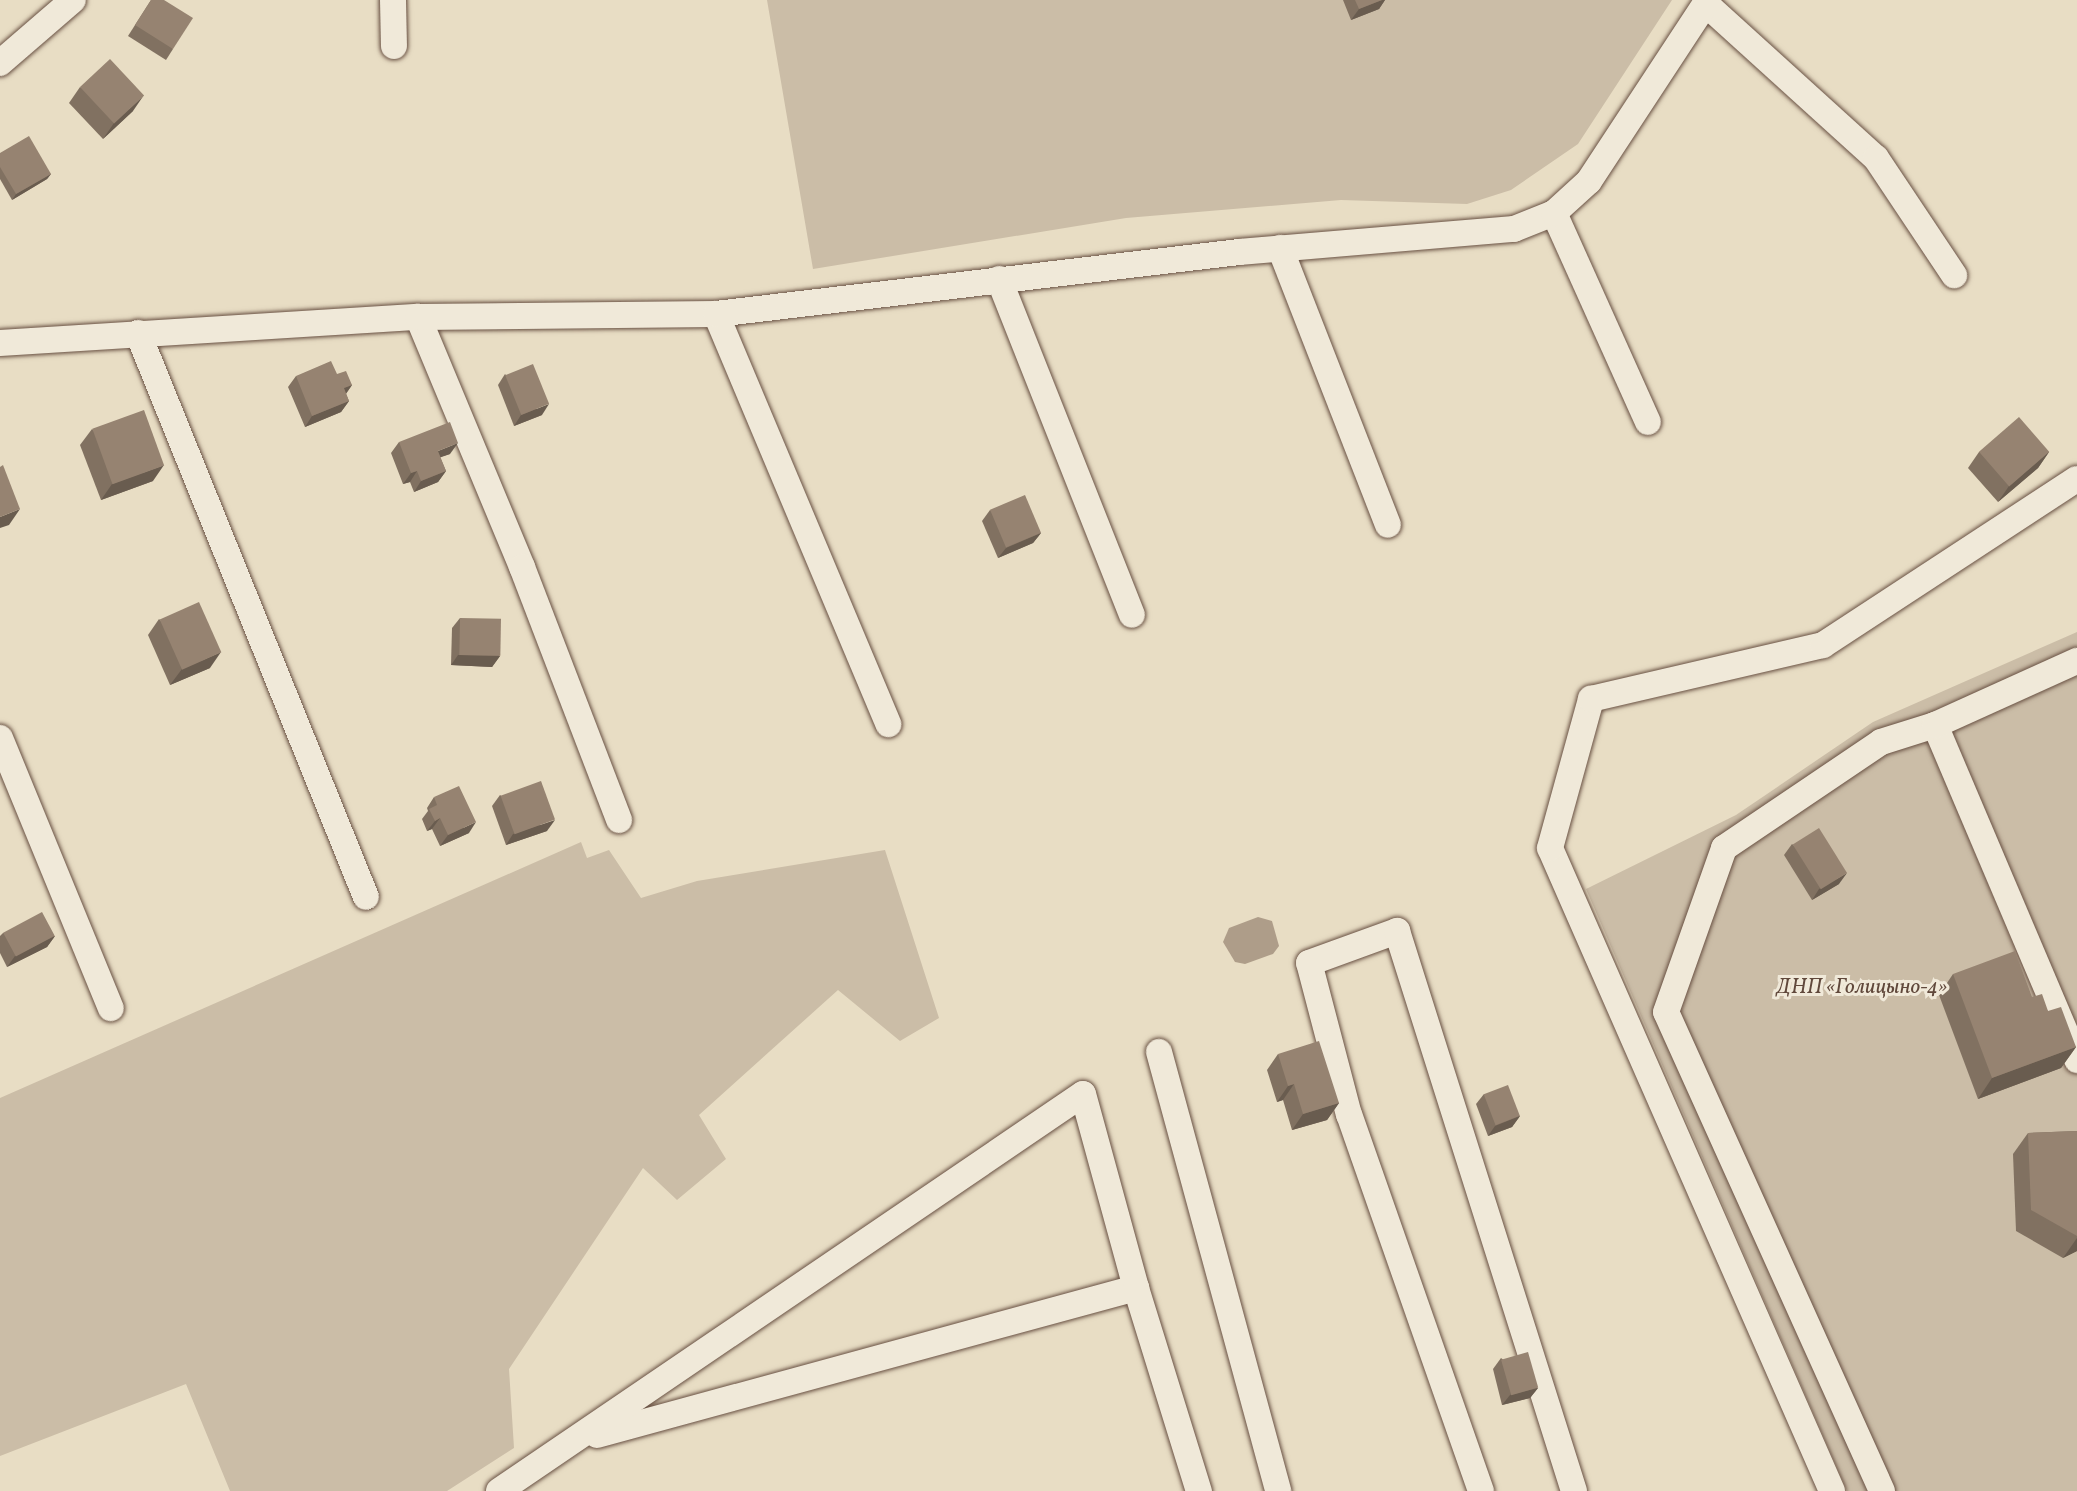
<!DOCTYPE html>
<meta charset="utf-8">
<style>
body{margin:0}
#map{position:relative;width:2077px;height:1491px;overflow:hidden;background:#e8ddc4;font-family:Vollkorn,serif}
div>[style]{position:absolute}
.green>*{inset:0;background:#cbbda7}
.water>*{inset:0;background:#ae9d89}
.roads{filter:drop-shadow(0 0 2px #685042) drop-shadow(0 0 2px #685042)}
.minor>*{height:26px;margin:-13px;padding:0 13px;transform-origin:13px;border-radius:13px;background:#f0e9d9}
.wall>*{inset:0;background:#817161}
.shaded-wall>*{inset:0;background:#695c4f}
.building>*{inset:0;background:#968371;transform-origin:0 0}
span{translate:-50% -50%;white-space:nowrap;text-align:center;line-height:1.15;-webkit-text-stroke:6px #f0e9d9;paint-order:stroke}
.park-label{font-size:21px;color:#60483b;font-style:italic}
</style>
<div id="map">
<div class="green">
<i style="clip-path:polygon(767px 0,1672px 0,1578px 144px,1511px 190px,1467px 204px,1341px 200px,1126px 218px,813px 269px)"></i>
<i style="clip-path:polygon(2077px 632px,2077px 1491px,1847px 1491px,1586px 889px,1736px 815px,1873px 722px)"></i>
<i style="clip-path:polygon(581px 842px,587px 858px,609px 850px,641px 898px,697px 881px,885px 850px,939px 1018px,900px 1041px,838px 990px,699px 1115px,726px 1159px,677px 1200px,643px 1168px,509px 1369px,514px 1448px,447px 1491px,230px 1491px,186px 1384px,0 1456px,0 1098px)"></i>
</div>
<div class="water">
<i style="clip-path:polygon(1258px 917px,1272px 921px,1279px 946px,1273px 954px,1245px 964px,1235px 962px,1223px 942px,1229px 928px)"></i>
</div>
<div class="roads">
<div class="minor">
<i style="left:393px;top:0;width:46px;rotate:88.8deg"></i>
<i style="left:1706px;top:4px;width:229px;rotate:42.2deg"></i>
<i style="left:1876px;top:158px;width:141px;rotate:56.3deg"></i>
<i style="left:0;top:63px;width:96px;rotate:-40.8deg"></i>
<i style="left:1554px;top:213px;width:229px;rotate:65.8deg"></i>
<i style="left:1280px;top:248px;width:297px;rotate:68.7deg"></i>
<i style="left:999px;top:279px;width:361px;rotate:68.4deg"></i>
<i style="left:716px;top:314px;width:445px;rotate:67.2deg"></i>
<i style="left:418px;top:317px;width:271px;rotate:67.4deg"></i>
<i style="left:522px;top:567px;width:271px;rotate:69deg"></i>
<i style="left:138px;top:333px;width:608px;rotate:67.99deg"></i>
<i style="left:0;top:343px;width:419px;rotate:-3.6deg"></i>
<i style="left:418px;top:317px;width:298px;rotate:-0.6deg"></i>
<i style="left:716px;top:314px;width:527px;rotate:-6.76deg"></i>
<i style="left:1239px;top:252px;width:276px;rotate:-4.8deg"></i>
<i style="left:1514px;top:229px;width:43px;rotate:-21.8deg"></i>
<i style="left:1554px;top:213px;width:47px;rotate:-42.4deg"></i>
<i style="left:1589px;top:181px;width:217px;rotate:-56.7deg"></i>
<i style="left:1935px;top:725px;width:364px;rotate:67deg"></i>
<i style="left:0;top:738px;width:292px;rotate:67.7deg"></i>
<i style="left:1159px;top:1052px;width:455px;rotate:74.8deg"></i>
<i style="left:597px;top:1435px;width:559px;rotate:-15.26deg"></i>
<i style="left:499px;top:1491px;width:706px;rotate:-34.21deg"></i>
<i style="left:1083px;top:1094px;width:201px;rotate:74.7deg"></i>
<i style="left:1136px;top:1288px;width:213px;rotate:72.8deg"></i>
<i style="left:1481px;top:1491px;width:398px;rotate:-109.3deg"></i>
<i style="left:1349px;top:1115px;width:157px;rotate:-104.7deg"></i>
<i style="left:1309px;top:963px;width:94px;rotate:-20deg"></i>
<i style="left:1397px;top:931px;width:587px;rotate:72.46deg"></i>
<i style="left:1832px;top:1491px;width:702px;rotate:-113.68deg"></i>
<i style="left:1550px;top:848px;width:155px;rotate:-74.6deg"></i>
<i style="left:1591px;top:699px;width:238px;rotate:-13.1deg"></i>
<i style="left:1823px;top:645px;width:303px;rotate:-33.2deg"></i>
<i style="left:1882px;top:1491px;width:525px;rotate:-114.27deg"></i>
<i style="left:1666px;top:1012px;width:174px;rotate:-70.5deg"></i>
<i style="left:1724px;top:848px;width:189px;rotate:-34deg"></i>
<i style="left:1881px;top:742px;width:57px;rotate:-17.5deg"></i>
<i style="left:1935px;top:725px;width:156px;rotate:-24.3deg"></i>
</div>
</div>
<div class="wall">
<i style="clip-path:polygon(151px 0,173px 49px,166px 60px,128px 36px)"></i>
<i style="clip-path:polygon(1343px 0,1385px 0,1379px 9px,1351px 20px)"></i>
<i style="clip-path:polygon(80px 87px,133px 111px,103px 139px,69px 103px)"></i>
<i style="clip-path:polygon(0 153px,51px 174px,47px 179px,12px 200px,0 179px)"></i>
<i style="clip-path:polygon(337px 374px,352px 385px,346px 394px,349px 401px,341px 412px,305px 427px,288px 387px,296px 376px)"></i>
<i style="clip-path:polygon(505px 374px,542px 415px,514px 426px,498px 385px)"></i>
<i style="clip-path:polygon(92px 429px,153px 481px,101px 500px,80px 445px)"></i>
<i style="clip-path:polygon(399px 442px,450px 454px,440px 457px,446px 471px,438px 482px,414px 492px,410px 482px,403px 484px,391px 453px)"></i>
<i style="clip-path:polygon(1979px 452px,2049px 452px,2038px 468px,1998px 502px,1968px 468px)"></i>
<i style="clip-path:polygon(990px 510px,1041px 533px,1033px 543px,998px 558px,982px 521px)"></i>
<i style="clip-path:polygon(460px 618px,500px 656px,492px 667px,451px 665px,452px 628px)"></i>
<i style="clip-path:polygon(159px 619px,210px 668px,170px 685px,148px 635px)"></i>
<i style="clip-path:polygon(500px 795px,547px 831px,506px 845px,492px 806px)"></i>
<i style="clip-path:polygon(434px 797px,469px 833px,440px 846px,432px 829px,427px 831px,422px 819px,428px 811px,427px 808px)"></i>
<i style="clip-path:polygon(1792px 844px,1839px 884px,1812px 900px,1784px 855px)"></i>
<i style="clip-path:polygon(3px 933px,55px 936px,47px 947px,7px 967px,0 953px,0 936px)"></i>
<i style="clip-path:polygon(1953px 974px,2032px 997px,2048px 1011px,2076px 1047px,2061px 1068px,1978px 1099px,1939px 995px)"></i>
<i style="clip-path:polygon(1278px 1054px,1339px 1103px,1327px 1120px,1292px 1130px,1283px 1100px,1277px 1102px,1267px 1070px)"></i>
<i style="clip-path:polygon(1484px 1094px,1520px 1116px,1512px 1127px,1488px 1136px,1476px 1104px)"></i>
<i style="clip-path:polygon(2077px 1131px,2077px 1251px,2063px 1258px,2016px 1231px,2013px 1154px,2028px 1133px)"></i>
<i style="clip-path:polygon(1501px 1358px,1538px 1388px,1530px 1398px,1502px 1405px,1493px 1369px)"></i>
</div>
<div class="shaded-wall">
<i style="clip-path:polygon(1382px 0,1385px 0,1379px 9px,1351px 20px,1359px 9px)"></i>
<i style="clip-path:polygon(144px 95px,133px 111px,103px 139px,114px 123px)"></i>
<i style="clip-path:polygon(51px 174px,47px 179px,12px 200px,16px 194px)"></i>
<i style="clip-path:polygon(352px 385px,344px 396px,344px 388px)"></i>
<i style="clip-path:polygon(349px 401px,341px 412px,305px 427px,312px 416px)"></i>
<i style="clip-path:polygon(549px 404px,542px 415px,514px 426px,521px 415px)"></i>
<i style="clip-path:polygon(458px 443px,450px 454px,430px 461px,438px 451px)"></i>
<i style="clip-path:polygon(2049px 452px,2038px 468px,1998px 502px,2009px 486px)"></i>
<i style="clip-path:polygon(164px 465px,153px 481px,101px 500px,112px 484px)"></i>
<i style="clip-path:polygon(417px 471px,410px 482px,403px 484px,411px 473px)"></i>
<i style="clip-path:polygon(446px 471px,438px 482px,414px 492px,421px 481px)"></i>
<i style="clip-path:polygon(20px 509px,9px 525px,0 528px,0 517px)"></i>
<i style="clip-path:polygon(1041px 533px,1033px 543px,998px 558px,1006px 548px)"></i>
<i style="clip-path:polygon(221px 652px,210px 668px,170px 685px,182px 669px)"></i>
<i style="clip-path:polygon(458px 655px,500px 656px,492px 667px,451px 665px)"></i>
<i style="clip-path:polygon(440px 818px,432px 829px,427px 831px,435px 821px)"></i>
<i style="clip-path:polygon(555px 820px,547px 831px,506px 845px,513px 834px)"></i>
<i style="clip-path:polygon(476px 822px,469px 833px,440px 846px,448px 835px)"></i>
<i style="clip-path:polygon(1847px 873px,1839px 884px,1812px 900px,1819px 889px)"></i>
<i style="clip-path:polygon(55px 936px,47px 947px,7px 967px,15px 956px)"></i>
<i style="clip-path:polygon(2076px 1047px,2061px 1068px,1978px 1099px,1992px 1078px)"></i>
<i style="clip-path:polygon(1294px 1084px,1283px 1100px,1277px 1102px,1288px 1086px)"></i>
<i style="clip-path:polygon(1339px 1103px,1327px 1120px,1292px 1130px,1303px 1114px)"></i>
<i style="clip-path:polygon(1520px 1116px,1512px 1127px,1488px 1136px,1495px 1126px)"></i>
<i style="clip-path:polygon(2077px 1238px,2077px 1251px,2063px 1258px)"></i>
<i style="clip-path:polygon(1538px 1388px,1530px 1398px,1502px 1405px,1510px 1395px)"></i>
</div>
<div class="building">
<i style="clip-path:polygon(151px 0,164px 0,193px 18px,173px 49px,135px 25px)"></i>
<i style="clip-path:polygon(1355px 0,1382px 0,1359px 9px)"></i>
<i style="left:110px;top:59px;width:50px;height:41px;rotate:47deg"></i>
<i style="clip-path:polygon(29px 136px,51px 174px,16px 194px,0 167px,0 153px)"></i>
<i style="clip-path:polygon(331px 361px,337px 374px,346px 371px,352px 385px,344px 388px,349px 401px,312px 416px,296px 376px)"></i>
<i style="left:533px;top:364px;width:43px;height:30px;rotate:68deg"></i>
<i style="left:144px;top:410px;width:59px;height:55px;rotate:70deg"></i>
<i style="left:2019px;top:417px;width:46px;height:53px;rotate:49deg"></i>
<i style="clip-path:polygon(450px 422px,458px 443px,438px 451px,446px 471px,421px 481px,417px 471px,411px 473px,399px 442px)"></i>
<i style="clip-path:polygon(3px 465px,20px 509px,0 517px,0 467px)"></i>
<i style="left:1025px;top:495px;width:41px;height:38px;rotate:67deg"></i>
<i style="left:199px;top:602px;width:55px;height:43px;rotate:66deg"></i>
<i style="left:460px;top:618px;width:41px;height:37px;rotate:1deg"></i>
<i style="left:541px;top:781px;width:41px;height:43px;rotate:70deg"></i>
<i style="clip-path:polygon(459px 786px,476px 822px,448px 835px,440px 818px,435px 821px,429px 809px,437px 805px,434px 797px)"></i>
<i style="left:1819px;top:828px;width:53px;height:31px;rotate:58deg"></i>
<i style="left:42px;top:912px;width:27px;height:44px;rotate:62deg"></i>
<i style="clip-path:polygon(2015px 951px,2032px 997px,2042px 994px,2048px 1011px,2061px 1007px,2076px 1047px,1992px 1078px,1953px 974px)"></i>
<i style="clip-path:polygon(1319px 1041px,1339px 1103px,1303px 1114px,1294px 1084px,1288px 1086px,1278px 1054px)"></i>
<i style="left:1508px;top:1085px;width:33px;height:26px;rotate:69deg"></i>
<i style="clip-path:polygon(2077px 1131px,2077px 1236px,2031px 1210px,2028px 1133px)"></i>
<i style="left:1528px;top:1352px;width:37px;height:28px;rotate:74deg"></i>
</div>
<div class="park-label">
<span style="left:1862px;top:988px">ДНП «Голицыно-4»</span>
</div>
</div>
